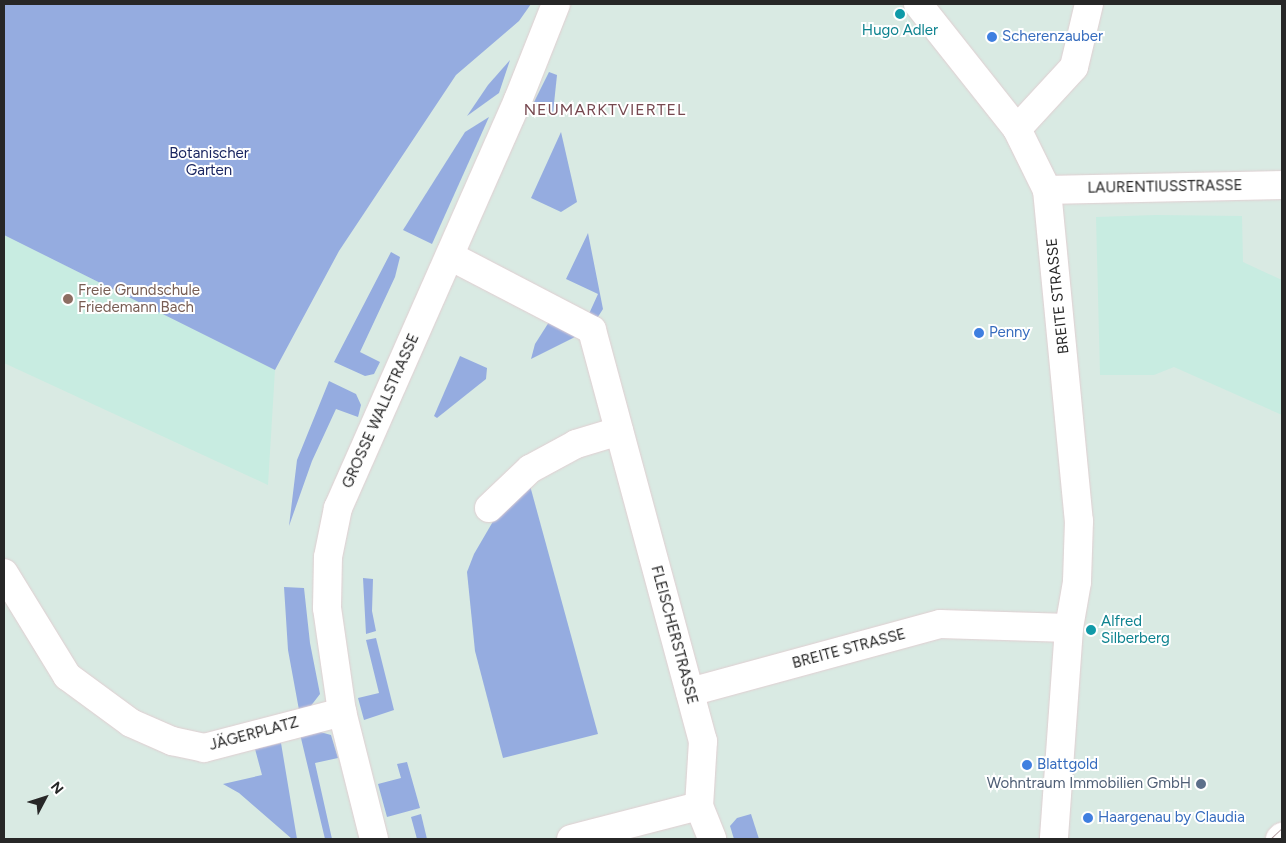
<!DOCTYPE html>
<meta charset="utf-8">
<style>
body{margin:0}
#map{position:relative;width:1286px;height:843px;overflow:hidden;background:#d9eae3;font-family:Figtree,sans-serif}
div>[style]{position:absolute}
.education>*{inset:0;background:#c8ece1}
.green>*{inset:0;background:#95ace0}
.roads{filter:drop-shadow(0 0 1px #e0ced1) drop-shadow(0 0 1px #e0ced1)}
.minor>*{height:28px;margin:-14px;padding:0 14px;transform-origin:14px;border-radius:14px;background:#fff}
.tram>*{height:1px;margin:-0.5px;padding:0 0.5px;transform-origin:0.5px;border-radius:0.5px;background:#b29c9e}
.dots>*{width:14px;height:14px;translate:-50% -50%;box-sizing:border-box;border:2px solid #fff;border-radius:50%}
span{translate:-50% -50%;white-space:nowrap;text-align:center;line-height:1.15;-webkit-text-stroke:4px #fff;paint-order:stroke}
.culture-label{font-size:15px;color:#0d838f}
.left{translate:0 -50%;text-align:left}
.shop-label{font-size:15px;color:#366cbe}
.park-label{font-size:15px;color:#1a2661}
.street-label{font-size:15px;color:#272727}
.education-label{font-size:15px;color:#785e54}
.service-label{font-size:15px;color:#4e5e75}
.right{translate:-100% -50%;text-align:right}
.neighbourhood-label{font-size:16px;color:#774950;letter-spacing:1px}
.frame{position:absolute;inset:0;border:5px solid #272727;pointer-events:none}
.north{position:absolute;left:20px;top:773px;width:50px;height:50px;-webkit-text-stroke:4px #fff;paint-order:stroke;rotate:50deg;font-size:14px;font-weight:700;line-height:20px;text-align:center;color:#272727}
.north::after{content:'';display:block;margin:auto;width:18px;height:22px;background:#272727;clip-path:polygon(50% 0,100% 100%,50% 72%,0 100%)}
</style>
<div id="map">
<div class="education">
<i style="clip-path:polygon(1156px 215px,1242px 216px,1243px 262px,1282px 280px,1282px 415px,1174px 367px,1154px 375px,1100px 375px,1096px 217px)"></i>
<i style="clip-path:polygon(4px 235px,275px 370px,268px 485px,4px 363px)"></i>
</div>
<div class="green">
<i style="clip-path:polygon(4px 4px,531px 4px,519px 21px,456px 75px,339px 251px,275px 370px,4px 235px)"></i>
<i style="clip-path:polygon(510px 60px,499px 93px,467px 116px,488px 85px)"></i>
<i style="clip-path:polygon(549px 72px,557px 75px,553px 113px,533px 104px)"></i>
<i style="clip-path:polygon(489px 117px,432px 244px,403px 230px,465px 132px)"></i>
<i style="clip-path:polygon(561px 132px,577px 202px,561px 212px,531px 198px)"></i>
<i style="clip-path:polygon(588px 233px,603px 309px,596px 320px,588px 316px,598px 294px,566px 279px)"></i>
<i style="clip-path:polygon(391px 252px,400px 257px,395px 277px,360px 352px,380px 362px,374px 374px,365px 376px,334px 362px)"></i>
<i style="clip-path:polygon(549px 322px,577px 336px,531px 359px,535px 344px)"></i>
<i style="clip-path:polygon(460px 356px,487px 368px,486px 379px,437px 418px,434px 416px)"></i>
<i style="clip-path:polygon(329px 381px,356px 394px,361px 405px,358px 417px,336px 409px,312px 461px,289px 526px,297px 460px)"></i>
<i style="clip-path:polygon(529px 482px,598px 734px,503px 758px,475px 651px,467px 572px,474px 554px,495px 518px)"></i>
<i style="clip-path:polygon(363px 578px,373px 579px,372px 611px,376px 631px,366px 634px)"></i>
<i style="clip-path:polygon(284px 587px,304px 588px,310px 643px,320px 694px,310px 707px,299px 710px,288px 650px)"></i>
<i style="clip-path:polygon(376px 638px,394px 710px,364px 720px,358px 698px,379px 693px,366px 640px)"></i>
<i style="clip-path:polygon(313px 730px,331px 735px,338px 758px,315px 763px,332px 839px,325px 839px,300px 734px)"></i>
<i style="clip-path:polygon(281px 743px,297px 839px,292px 839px,239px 793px,223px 784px,262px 775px,255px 749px)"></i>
<i style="clip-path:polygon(407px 762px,420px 808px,387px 817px,378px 784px,401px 778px,397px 764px)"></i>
<i style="clip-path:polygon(421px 814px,427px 839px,417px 839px,411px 817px)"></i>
<i style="clip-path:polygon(751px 814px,759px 839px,734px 839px,730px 826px,737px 818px)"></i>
</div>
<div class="roads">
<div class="minor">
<i style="left:918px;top:4px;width:159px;rotate:51.6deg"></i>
<i style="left:1017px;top:129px;width:68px;rotate:63.8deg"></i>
<i style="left:1047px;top:190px;width:333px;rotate:84.5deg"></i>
<i style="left:1079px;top:521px;width:61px;rotate:91.9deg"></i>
<i style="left:1077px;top:582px;width:47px;rotate:99.9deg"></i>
<i style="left:1069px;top:628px;width:212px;rotate:94.1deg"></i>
<i style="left:1017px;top:129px;width:84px;rotate:-47.4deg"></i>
<i style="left:1074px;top:67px;width:65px;rotate:-76.6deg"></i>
<i style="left:1047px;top:190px;width:235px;rotate:-1.2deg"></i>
<i style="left:450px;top:256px;width:160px;rotate:27.5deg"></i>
<i style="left:592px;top:330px;width:426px;rotate:74.9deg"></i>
<i style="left:703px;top:741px;width:65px;rotate:93.5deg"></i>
<i style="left:699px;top:806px;width:35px;rotate:68deg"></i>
<i style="left:489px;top:508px;width:57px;rotate:-43.6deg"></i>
<i style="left:530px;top:469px;width:52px;rotate:-28.5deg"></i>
<i style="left:576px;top:444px;width:45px;rotate:-16.8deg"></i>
<i style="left:4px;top:573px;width:121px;rotate:58.5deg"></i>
<i style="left:67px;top:676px;width:79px;rotate:36.3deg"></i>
<i style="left:131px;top:723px;width:45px;rotate:23.7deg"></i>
<i style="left:172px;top:741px;width:33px;rotate:12deg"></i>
<i style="left:204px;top:748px;width:143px;rotate:-14.6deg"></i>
<i style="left:690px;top:692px;width:259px;rotate:-15.2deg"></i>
<i style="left:940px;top:624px;width:129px;rotate:1.8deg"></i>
<i style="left:374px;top:839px;width:131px;rotate:-104.1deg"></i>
<i style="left:342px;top:712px;width:105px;rotate:-98.2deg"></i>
<i style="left:327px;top:608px;width:51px;rotate:-88.9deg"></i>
<i style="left:328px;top:557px;width:50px;rotate:-78.5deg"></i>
<i style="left:338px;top:508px;width:446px;rotate:-66.2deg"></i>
<i style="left:518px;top:100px;width:103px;rotate:-68.4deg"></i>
<i style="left:571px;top:839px;width:132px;rotate:-14.5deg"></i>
<i style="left:1280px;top:839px;width:3px;rotate:-45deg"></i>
</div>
</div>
<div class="tram">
<i style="left:1270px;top:839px;width:16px;rotate:-43deg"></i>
</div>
<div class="dots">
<i style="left:900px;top:14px;background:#0f9aa8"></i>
<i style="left:992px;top:37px;background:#3f7fe0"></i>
<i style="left:68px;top:299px;background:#8d6e63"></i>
<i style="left:979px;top:333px;background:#3f7fe0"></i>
<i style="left:1091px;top:630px;background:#0f9aa8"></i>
<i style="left:1027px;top:765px;background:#3f7fe0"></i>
<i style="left:1201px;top:784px;background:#5c6f8a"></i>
<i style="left:1088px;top:818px;background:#3f7fe0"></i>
</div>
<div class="culture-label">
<span style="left:900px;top:31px">Hugo Adler</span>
<span class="left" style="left:1101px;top:630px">Alfred<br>Silberberg</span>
</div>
<div class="shop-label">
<span class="left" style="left:1002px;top:37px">Scherenzauber</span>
<span class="left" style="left:989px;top:333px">Penny</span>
<span class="left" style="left:1037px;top:765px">Blattgold</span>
<span class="left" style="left:1098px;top:818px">Haargenau by Claudia</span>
</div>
<div class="park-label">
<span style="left:209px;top:162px">Botanischer<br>Garten</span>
</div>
<div class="street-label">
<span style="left:1165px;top:187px;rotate:-1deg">LAURENTIUSSTRASSE</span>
<span style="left:1058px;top:296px;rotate:-96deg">BREITE STRASSE</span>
<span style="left:381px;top:411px;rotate:-66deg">GROSSE WALLSTRASSE</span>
<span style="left:674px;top:635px;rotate:75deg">FLEISCHERSTRASSE</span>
<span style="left:849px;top:649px;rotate:-15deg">BREITE STRASSE</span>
<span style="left:254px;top:734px;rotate:-15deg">JÄGERPLATZ</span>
</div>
<div class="education-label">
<span class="left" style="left:78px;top:299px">Freie Grundschule<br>Friedemann Bach</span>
</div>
<div class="service-label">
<span class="right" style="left:1191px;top:784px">Wohntraum Immobilien GmbH</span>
</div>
<div class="neighbourhood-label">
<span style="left:605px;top:110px">NEUMARKTVIERTEL</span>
</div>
<div class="frame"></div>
<div class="north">N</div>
</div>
